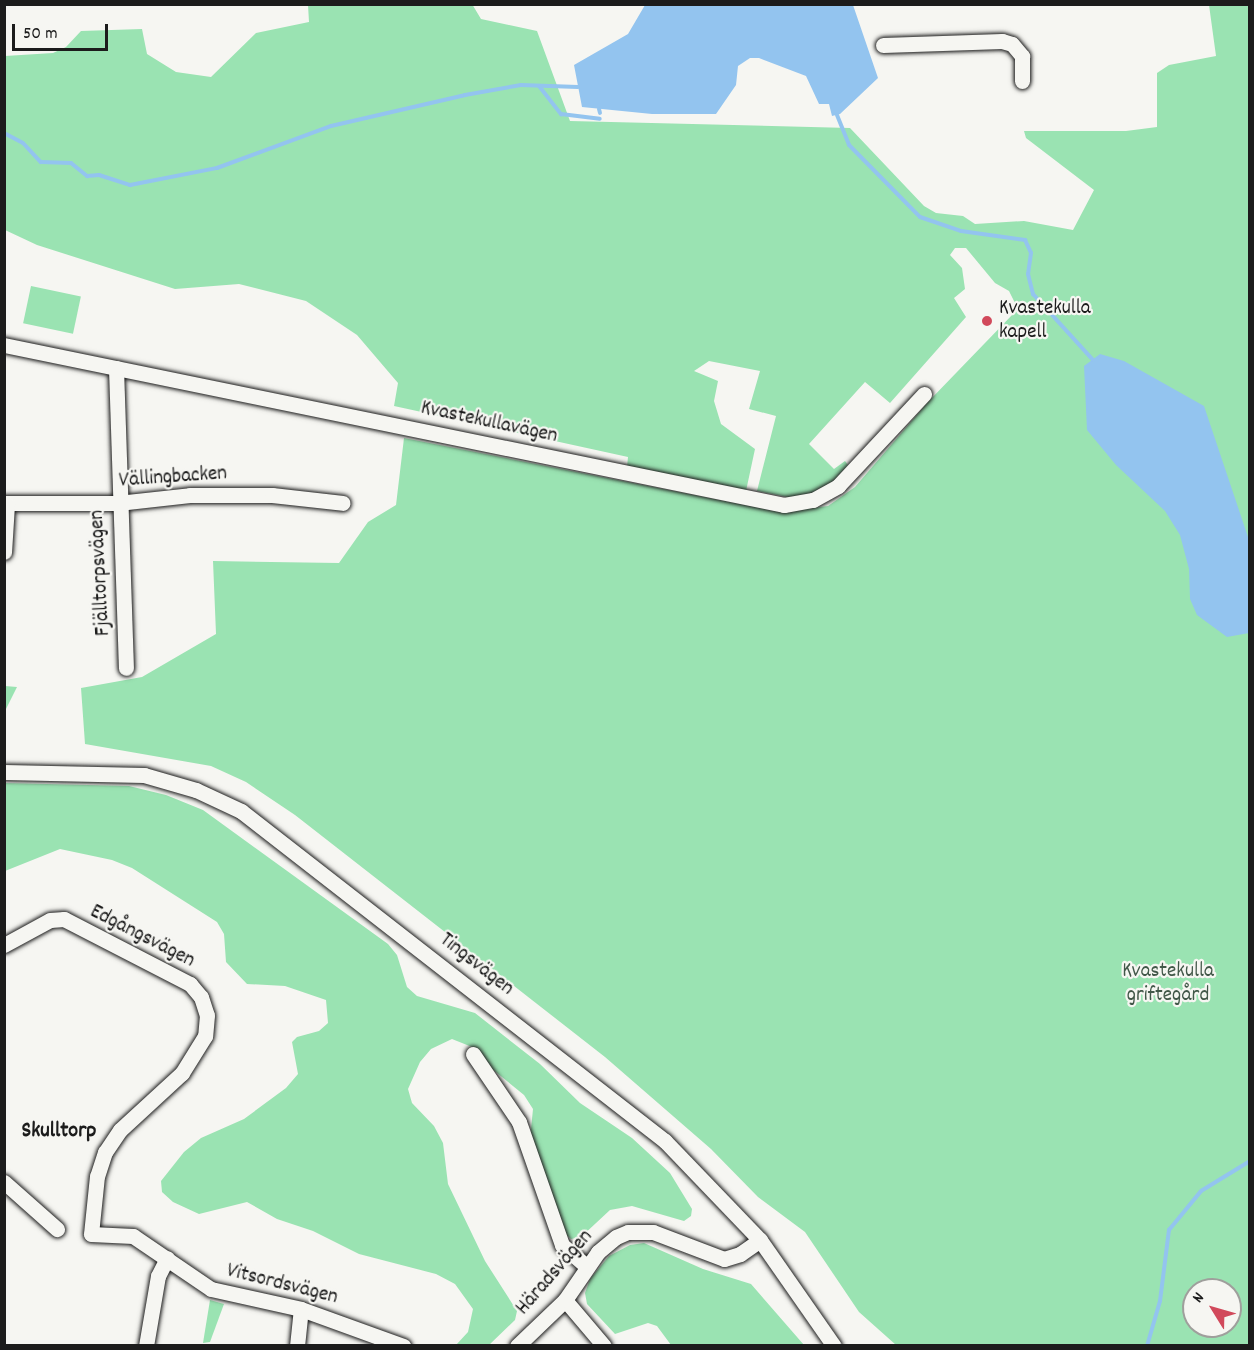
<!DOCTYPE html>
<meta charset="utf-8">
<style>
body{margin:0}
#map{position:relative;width:1254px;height:1350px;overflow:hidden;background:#f6f6f2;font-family:Dekko,sans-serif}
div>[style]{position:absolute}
.green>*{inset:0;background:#9ae3b2;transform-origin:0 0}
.water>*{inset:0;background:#93c4ef}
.stream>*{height:4px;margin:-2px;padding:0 2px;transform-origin:2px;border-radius:2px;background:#93c4ef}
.roads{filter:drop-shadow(0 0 2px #1c1c1c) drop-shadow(0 0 2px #1c1c1c)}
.minor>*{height:15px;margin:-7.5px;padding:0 7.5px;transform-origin:7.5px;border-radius:7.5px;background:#f6f6f2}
.dots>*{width:16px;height:16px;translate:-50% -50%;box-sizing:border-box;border:3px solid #f6f6f2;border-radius:50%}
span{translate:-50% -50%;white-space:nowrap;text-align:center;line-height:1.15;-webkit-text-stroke:4.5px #f6f6f2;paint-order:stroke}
.poi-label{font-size:21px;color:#1c1c1c}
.left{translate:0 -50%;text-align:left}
.street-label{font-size:21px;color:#1c1c1c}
.park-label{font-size:21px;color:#425849}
.neighbourhood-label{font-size:22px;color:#1c1c1c;font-weight:700}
.frame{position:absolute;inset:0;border:6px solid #1c1c1c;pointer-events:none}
.north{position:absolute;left:1182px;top:1278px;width:60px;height:60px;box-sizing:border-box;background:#f6f6f2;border:2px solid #9f9f9c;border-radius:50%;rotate:307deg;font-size:16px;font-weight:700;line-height:24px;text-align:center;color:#1c1c1c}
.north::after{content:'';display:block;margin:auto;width:21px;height:27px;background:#d1495b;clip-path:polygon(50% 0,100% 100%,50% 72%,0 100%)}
.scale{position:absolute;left:12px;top:24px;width:96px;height:27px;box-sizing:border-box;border:3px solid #1c1c1c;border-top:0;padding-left:8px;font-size:18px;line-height:21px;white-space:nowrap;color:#1c1c1c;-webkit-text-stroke:4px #f6f6f2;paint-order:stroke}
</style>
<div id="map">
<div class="green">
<i style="clip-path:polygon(evenodd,472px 4px,481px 19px,537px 31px,570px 121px,850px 128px,924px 206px,936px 213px,963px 216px,975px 224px,1024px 221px,1073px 230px,1094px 190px,1026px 138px,1024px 131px,1126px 131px,1157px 127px,1157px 73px,1169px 65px,1216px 56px,1209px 5px,1249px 5px,1249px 1345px,896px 1345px,859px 1312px,805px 1232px,758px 1197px,711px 1149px,605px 1057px,295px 815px,246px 782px,211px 766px,85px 744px,81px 688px,142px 677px,216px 634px,213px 561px,339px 563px,368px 522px,396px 505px,404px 438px,780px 512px,828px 506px,855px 487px,928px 402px,1013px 314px,1015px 303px,1009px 291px,995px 283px,966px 248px,955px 248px,950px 255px,962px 268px,965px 289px,954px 298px,966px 317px,890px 403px,865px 382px,809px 444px,834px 469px,845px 461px,848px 465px,826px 489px,793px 498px,757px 491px,776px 416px,749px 409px,760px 371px,709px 361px,694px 371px,718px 381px,714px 401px,721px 424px,755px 449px,746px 491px,627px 467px,628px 457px,394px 406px,398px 383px,357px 335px,306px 301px,239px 284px,175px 289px,37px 245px,5px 230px,5px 56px,53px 53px,66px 47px,81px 31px,142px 29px,147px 54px,176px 72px,211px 77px,256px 33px,309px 22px,308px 5px,472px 4px,1194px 1290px,1230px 1290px,1230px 1326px,1194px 1326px,1194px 1290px)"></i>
<i style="left:31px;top:286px;width:51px;height:38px;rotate:12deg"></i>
<i style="clip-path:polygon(5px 686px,17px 687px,5px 711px,4px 686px)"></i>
<i style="clip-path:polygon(5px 783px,129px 786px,166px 795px,203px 810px,388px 944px,397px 955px,407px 987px,417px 996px,475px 1013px,540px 1064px,580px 1103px,632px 1138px,670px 1173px,692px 1209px,691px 1216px,684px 1221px,632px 1206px,610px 1210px,581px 1237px,571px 1239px,561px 1230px,529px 1149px,533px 1109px,524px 1095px,486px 1064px,477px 1049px,452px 1039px,431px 1049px,420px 1062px,408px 1089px,412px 1103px,434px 1126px,443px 1143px,448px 1184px,485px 1261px,517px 1311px,515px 1320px,489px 1345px,456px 1345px,468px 1332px,473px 1309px,455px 1284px,436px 1274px,359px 1254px,313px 1231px,277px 1219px,247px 1202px,199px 1214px,173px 1202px,162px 1192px,161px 1181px,184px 1152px,201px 1138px,244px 1119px,286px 1088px,298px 1074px,292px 1042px,297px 1037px,319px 1031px,328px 1023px,326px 1000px,285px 986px,247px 984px,226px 962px,224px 934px,217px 922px,132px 868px,112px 860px,60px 849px,5px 871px)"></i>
<i style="clip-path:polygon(644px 1243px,703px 1269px,751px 1284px,804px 1345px,671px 1345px,657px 1326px,648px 1323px,615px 1334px,587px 1304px,585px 1293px,590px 1279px,609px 1256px,630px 1245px)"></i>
<i style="clip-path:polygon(210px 1300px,224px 1304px,210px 1342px,203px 1343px)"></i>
</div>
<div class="water">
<i style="clip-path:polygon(853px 5px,878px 78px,840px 114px,832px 116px,829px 104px,819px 104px,806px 76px,759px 58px,750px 58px,738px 66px,736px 85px,716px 114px,652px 114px,582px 107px,574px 65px,628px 34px,645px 5px)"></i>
<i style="clip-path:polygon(1100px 354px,1124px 361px,1204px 406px,1249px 540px,1249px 633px,1227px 637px,1197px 615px,1190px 599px,1189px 569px,1180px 535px,1165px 511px,1116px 465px,1087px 430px,1084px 366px)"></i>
</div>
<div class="stream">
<i style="left:539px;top:86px;width:36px;rotate:52deg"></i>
<i style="left:561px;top:114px;width:39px;rotate:7deg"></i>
<i style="left:599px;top:109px;width:4px;rotate:76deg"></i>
<i style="left:837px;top:115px;width:32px;rotate:68deg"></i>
<i style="left:849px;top:145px;width:101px;rotate:45.4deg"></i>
<i style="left:920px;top:217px;width:43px;rotate:18.9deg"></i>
<i style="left:961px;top:231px;width:65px;rotate:8deg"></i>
<i style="left:1025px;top:240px;width:14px;rotate:65deg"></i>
<i style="left:1031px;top:253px;width:21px;rotate:98deg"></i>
<i style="left:1028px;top:274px;width:21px;rotate:76deg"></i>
<i style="left:1033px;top:294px;width:89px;rotate:47.7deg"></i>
<i style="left:4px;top:133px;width:21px;rotate:28deg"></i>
<i style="left:23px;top:143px;width:26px;rotate:47deg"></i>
<i style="left:41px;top:162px;width:30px;rotate:2deg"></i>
<i style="left:71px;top:163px;width:21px;rotate:39deg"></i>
<i style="left:87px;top:176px;width:12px;rotate:-5deg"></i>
<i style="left:99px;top:175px;width:33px;rotate:18deg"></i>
<i style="left:130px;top:185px;width:89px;rotate:-11.1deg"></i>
<i style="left:217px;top:168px;width:121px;rotate:-20.2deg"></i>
<i style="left:331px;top:126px;width:138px;rotate:-13deg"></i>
<i style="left:465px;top:95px;width:57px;rotate:-10.1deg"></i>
<i style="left:521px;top:85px;width:57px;rotate:2deg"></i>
<i style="left:1147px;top:1346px;width:47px;rotate:-73.9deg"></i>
<i style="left:1160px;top:1301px;width:72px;rotate:-82.8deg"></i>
<i style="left:1169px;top:1230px;width:50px;rotate:-50.6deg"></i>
<i style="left:1201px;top:1191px;width:57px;rotate:-31.5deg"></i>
</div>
<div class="roads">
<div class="minor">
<i style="left:883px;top:45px;width:119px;rotate:-1.9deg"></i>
<i style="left:1002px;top:41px;width:10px;rotate:17deg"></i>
<i style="left:1012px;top:44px;width:16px;rotate:50deg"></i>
<i style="left:1022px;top:56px;width:25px;rotate:90deg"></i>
<i style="left:4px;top:345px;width:796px;rotate:11.59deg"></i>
<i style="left:784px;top:505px;width:29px;rotate:-10deg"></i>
<i style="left:813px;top:500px;width:29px;rotate:-29deg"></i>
<i style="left:838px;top:486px;width:126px;rotate:-46.9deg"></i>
<i style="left:116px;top:368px;width:300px;rotate:88.1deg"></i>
<i style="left:4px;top:503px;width:114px"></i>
<i style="left:118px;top:503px;width:72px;rotate:-6.3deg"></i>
<i style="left:190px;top:495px;width:82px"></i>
<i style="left:272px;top:495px;width:71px;rotate:6.4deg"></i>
<i style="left:4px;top:552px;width:48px;rotate:-86.4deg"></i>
<i style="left:4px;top:772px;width:140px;rotate:1.2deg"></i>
<i style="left:144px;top:775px;width:54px;rotate:16.1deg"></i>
<i style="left:196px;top:790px;width:50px;rotate:25deg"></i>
<i style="left:241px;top:811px;width:537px;rotate:37.89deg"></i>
<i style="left:665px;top:1141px;width:137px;rotate:46.2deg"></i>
<i style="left:760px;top:1240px;width:129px;rotate:55.1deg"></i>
<i style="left:4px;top:945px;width:52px;rotate:-28.5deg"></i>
<i style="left:50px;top:920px;width:14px;rotate:-4deg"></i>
<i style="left:64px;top:919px;width:142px;rotate:27.3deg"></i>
<i style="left:190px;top:984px;width:17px;rotate:50deg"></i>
<i style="left:201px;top:997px;width:19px;rotate:72deg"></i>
<i style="left:207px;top:1015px;width:21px;rotate:95deg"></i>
<i style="left:205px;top:1036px;width:44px;rotate:121.9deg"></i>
<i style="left:182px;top:1073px;width:84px;rotate:137.4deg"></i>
<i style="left:120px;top:1130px;width:27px;rotate:124deg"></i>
<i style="left:105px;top:1152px;width:25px;rotate:108deg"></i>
<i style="left:97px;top:1176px;width:58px;rotate:95.9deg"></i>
<i style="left:91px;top:1234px;width:42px;rotate:2.7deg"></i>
<i style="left:133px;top:1236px;width:94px;rotate:34.2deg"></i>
<i style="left:211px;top:1289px;width:92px;rotate:12.5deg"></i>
<i style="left:301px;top:1309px;width:109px;rotate:19.9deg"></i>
<i style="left:473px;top:1054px;width:82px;rotate:55.9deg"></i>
<i style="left:519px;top:1122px;width:130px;rotate:70.7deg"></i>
<i style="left:562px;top:1245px;width:33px;rotate:41deg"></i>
<i style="left:4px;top:1182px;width:71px;rotate:41.6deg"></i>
<i style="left:565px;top:1300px;width:60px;rotate:49.7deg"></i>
<i style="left:146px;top:1346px;width:71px;rotate:-80.3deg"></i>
<i style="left:158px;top:1276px;width:20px;rotate:-63deg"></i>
<i style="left:297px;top:1346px;width:37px;rotate:-84deg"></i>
<i style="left:517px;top:1346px;width:66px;rotate:-43.8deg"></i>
<i style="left:565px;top:1300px;width:58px;rotate:-55.5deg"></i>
<i style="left:598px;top:1252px;width:23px;rotate:-40deg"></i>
<i style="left:616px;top:1237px;width:13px;rotate:-23deg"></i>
<i style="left:628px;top:1232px;width:25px"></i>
<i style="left:653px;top:1232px;width:76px;rotate:20.8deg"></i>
<i style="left:724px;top:1259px;width:17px;rotate:-17deg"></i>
<i style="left:740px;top:1254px;width:24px;rotate:-35deg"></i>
</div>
</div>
<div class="dots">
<i style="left:987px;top:321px;background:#d1495b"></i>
</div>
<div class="poi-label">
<span class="left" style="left:999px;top:321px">Kvastekulla<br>kapell</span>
</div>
<div class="street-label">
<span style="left:489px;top:423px;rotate:12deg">Kvastekullavägen</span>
<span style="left:173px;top:478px;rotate:-4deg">Vällingbacken</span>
<span style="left:101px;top:573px;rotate:-93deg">Fjälltorpsvägen</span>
<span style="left:142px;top:937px;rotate:27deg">Edgångsvägen</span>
<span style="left:476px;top:965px;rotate:38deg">Tingsvägen</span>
<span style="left:555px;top:1273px;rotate:-49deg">Häradsvägen</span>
<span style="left:282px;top:1285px;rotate:14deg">Vitsordsvägen</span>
</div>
<div class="park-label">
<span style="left:1168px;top:984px">Kvastekulla<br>griftegård</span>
</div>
<div class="neighbourhood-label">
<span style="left:59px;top:1132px">Skulltorp</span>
</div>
<div class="frame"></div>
<div class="north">N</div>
<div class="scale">50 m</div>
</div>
